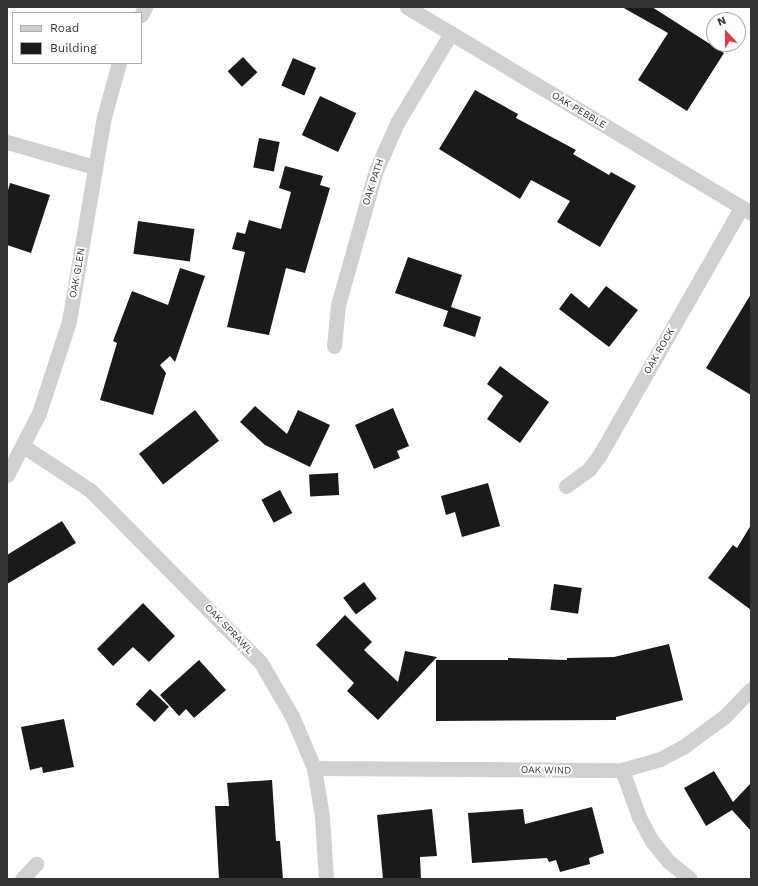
<!DOCTYPE html>
<style>
body{margin:0}
#map{position:relative;width:758px;height:886px;overflow:hidden;background:#fff;font-family:"Work Sans",sans-serif}
div>[style]{position:absolute}
.building>*{inset:0;background:#1a1a1a;transform-origin:0 0}
.street>*{height:15px;margin:-7.5px;padding:0 7.5px;transform-origin:7.5px;border-radius:7.5px;background:#d0d0d0}
span{translate:-50% -50%;white-space:nowrap;text-align:center;line-height:1.15;-webkit-text-stroke:4px #fff;paint-order:stroke}
.street-label{font-size:10px;color:#333}
.frame{position:absolute;inset:0;border:8px solid #333;pointer-events:none}
.legend{position:absolute;left:12px;top:12px;width:130px;height:52px;box-sizing:border-box;background:#fff;border:1px solid #adadad;margin:0;padding:5px 7px;list-style:none;font-size:12px;color:#333}
.legend li{display:flex;align-items:center;gap:8px;height:20px}
.legend b{width:20px;border:1px solid #adadad}
.north{position:absolute;left:706px;top:12px;width:40px;height:40px;box-sizing:border-box;background:#fff;border:1px solid #adadad;border-radius:50%;rotate:338deg;font-size:11px;font-weight:700;line-height:16px;text-align:center;color:#333}
.north::after{content:'';display:block;margin:auto;width:14px;height:18px;background:#e63946;clip-path:polygon(50% 0,100% 100%,50% 72%,0 100%)}
</style>
<div id="map">
<div class="building">
<i style="clip-path:polygon(622px 7px,652px 7px,724px 53px,687px 111px,638px 80px,668px 33px)"></i>
<i style="left:243px;top:57px;width:21px;height:21px;rotate:47deg"></i>
<i style="left:293px;top:58px;width:25px;height:30px;rotate:23deg"></i>
<i style="clip-path:polygon(475px 90px,518px 114px,516px 118px,576px 150px,573px 154px,609px 175px,611px 172px,636px 186px,600px 247px,557px 222px,570px 201px,531px 180px,520px 199px,439px 149px)"></i>
<i style="left:320px;top:96px;width:40px;height:43px;rotate:25deg"></i>
<i style="left:259px;top:138px;width:21px;height:30px;rotate:11deg"></i>
<i style="clip-path:polygon(285px 166px,323px 176px,320px 185px,330px 188px,305px 273px,286px 268px,269px 335px,227px 327px,245px 252px,232px 249px,237px 232px,245px 234px,249px 220px,281px 229px,291px 192px,279px 188px)"></i>
<i style="clip-path:polygon(10px 183px,50px 195px,31px 253px,7px 245px,7px 194px)"></i>
<i style="left:138px;top:221px;width:57px;height:33px;rotate:8deg"></i>
<i style="clip-path:polygon(408px 257px,462px 275px,451px 307px,481px 317px,475px 337px,443px 326px,448px 311px,395px 293px)"></i>
<i style="clip-path:polygon(180px 268px,205px 276px,175px 362px,170px 356px,160px 365px,166px 373px,153px 415px,100px 400px,117px 343px,113px 341px,132px 291px,168px 305px)"></i>
<i style="clip-path:polygon(606px 286px,638px 310px,609px 347px,559px 309px,571px 293px,589px 308px)"></i>
<i style="clip-path:polygon(751px 294px,751px 395px,706px 368px)"></i>
<i style="clip-path:polygon(500px 366px,549px 402px,520px 443px,487px 419px,503px 396px,487px 384px)"></i>
<i style="clip-path:polygon(255px 406px,287px 434px,298px 410px,330px 425px,310px 467px,265px 445px,240px 422px)"></i>
<i style="clip-path:polygon(393px 408px,409px 446px,397px 451px,400px 458px,374px 469px,355px 425px)"></i>
<i style="left:195px;top:410px;width:39px;height:71px;rotate:52deg"></i>
<i style="left:338px;top:473px;width:22px;height:29px;rotate:87deg"></i>
<i style="clip-path:polygon(488px 483px,500px 526px,462px 537px,455px 512px,446px 515px,441px 496px)"></i>
<i style="left:280px;top:490px;width:26px;height:21px;rotate:62deg"></i>
<i style="clip-path:polygon(62px 521px,76px 543px,7px 584px,7px 555px)"></i>
<i style="clip-path:polygon(751px 525px,751px 610px,708px 578px,733px 545px,737px 548px)"></i>
<i style="left:364px;top:582px;width:21px;height:26px;rotate:53deg"></i>
<i style="left:554px;top:584px;width:28px;height:26px;rotate:8deg"></i>
<i style="clip-path:polygon(143px 603px,175px 636px,149px 662px,133px 647px,113px 666px,97px 649px)"></i>
<i style="clip-path:polygon(345px 615px,372px 642px,364px 650px,398px 682px,405px 651px,437px 657px,378px 720px,347px 691px,354px 683px,316px 645px)"></i>
<i style="clip-path:polygon(669px 644px,683px 700px,616px 717px,616px 720px,436px 721px,436px 660px,508px 660px,508px 658px,567px 660px,567px 658px,614px 657px)"></i>
<i style="clip-path:polygon(199px 660px,226px 690px,194px 718px,186px 709px,179px 716px,160px 695px)"></i>
<i style="left:150px;top:689px;width:26px;height:21px;rotate:43deg"></i>
<i style="clip-path:polygon(64px 719px,74px 767px,43px 773px,42px 767px,30px 770px,21px 727px)"></i>
<i style="clip-path:polygon(714px 771px,733px 802px,751px 783px,751px 831px,732px 810px,706px 826px,684px 788px)"></i>
<i style="clip-path:polygon(272px 780px,276px 841px,280px 841px,283px 879px,219px 879px,215px 806px,229px 806px,227px 783px)"></i>
<i style="clip-path:polygon(592px 807px,604px 853px,589px 858px,590px 864px,560px 872px,556px 860px,549px 862px,547px 858px,472px 863px,468px 813px,523px 809px,525px 824px)"></i>
<i style="clip-path:polygon(432px 809px,437px 856px,420px 857px,421px 879px,383px 879px,377px 815px)"></i>
</div>
<div class="street">
<i style="left:407px;top:7px;width:401px;rotate:30.9deg"></i>
<i style="left:141px;top:15px;width:9px;rotate:-63deg"></i>
<i style="left:7px;top:142px;width:91px;rotate:15.9deg"></i>
<i style="left:334px;top:346px;width:41px;rotate:-84.4deg"></i>
<i style="left:338px;top:305px;width:137px;rotate:-74.3deg"></i>
<i style="left:375px;top:173px;width:55px;rotate:-66.3deg"></i>
<i style="left:397px;top:123px;width:105px;rotate:-59deg"></i>
<i style="left:23px;top:446px;width:80px;rotate:33.3deg"></i>
<i style="left:90px;top:490px;width:243px;rotate:45.3deg"></i>
<i style="left:261px;top:663px;width:61px;rotate:59.7deg"></i>
<i style="left:292px;top:716px;width:56px;rotate:67.1deg"></i>
<i style="left:314px;top:768px;width:49px;rotate:80.5deg"></i>
<i style="left:322px;top:816px;width:63px;rotate:86.4deg"></i>
<i style="left:7px;top:475px;width:70px;rotate:-62.7deg"></i>
<i style="left:39px;top:413px;width:97px;rotate:-71.9deg"></i>
<i style="left:69px;top:321px;width:207px;rotate:-80.3deg"></i>
<i style="left:104px;top:117px;width:56px;rotate:-74.5deg"></i>
<i style="left:566px;top:486px;width:29px;rotate:-36deg"></i>
<i style="left:589px;top:469px;width:16px;rotate:-52deg"></i>
<i style="left:599px;top:456px;width:286px;rotate:-60.2deg"></i>
<i style="left:314px;top:768px;width:308px;rotate:0.4deg"></i>
<i style="left:622px;top:770px;width:40px;rotate:-16deg"></i>
<i style="left:660px;top:759px;width:26px;rotate:-28deg"></i>
<i style="left:683px;top:747px;width:52px;rotate:-36.4deg"></i>
<i style="left:725px;top:716px;width:37px;rotate:-46deg"></i>
<i style="left:622px;top:770px;width:50px;rotate:70.1deg"></i>
<i style="left:639px;top:817px;width:27px;rotate:62deg"></i>
<i style="left:652px;top:841px;width:26px;rotate:51deg"></i>
<i style="left:668px;top:861px;width:28px;rotate:39deg"></i>
<i style="left:22px;top:879px;width:21px;rotate:-47deg"></i>
</div>
<div class="street-label">
<span style="left:579px;top:110px;rotate:31deg">OAK PEBBLE</span>
<span style="left:373px;top:182px;rotate:-72deg">OAK PATH</span>
<span style="left:77px;top:273px;rotate:-80deg">OAK GLEN</span>
<span style="left:659px;top:351px;rotate:-60deg">OAK ROCK</span>
<span style="left:229px;top:629px;rotate:46deg">OAK SPRAWL</span>
<span style="left:546px;top:770px;rotate:1deg">OAK WIND</span>
</div>
<div class="frame"></div>
<ul class="legend">
<li><b style="height:5px;background:#d0d0d0"></b>Road</li>
<li><b style="height:11px;background:#1a1a1a"></b>Building</li>
</ul>
<div class="north">N</div>
</div>
